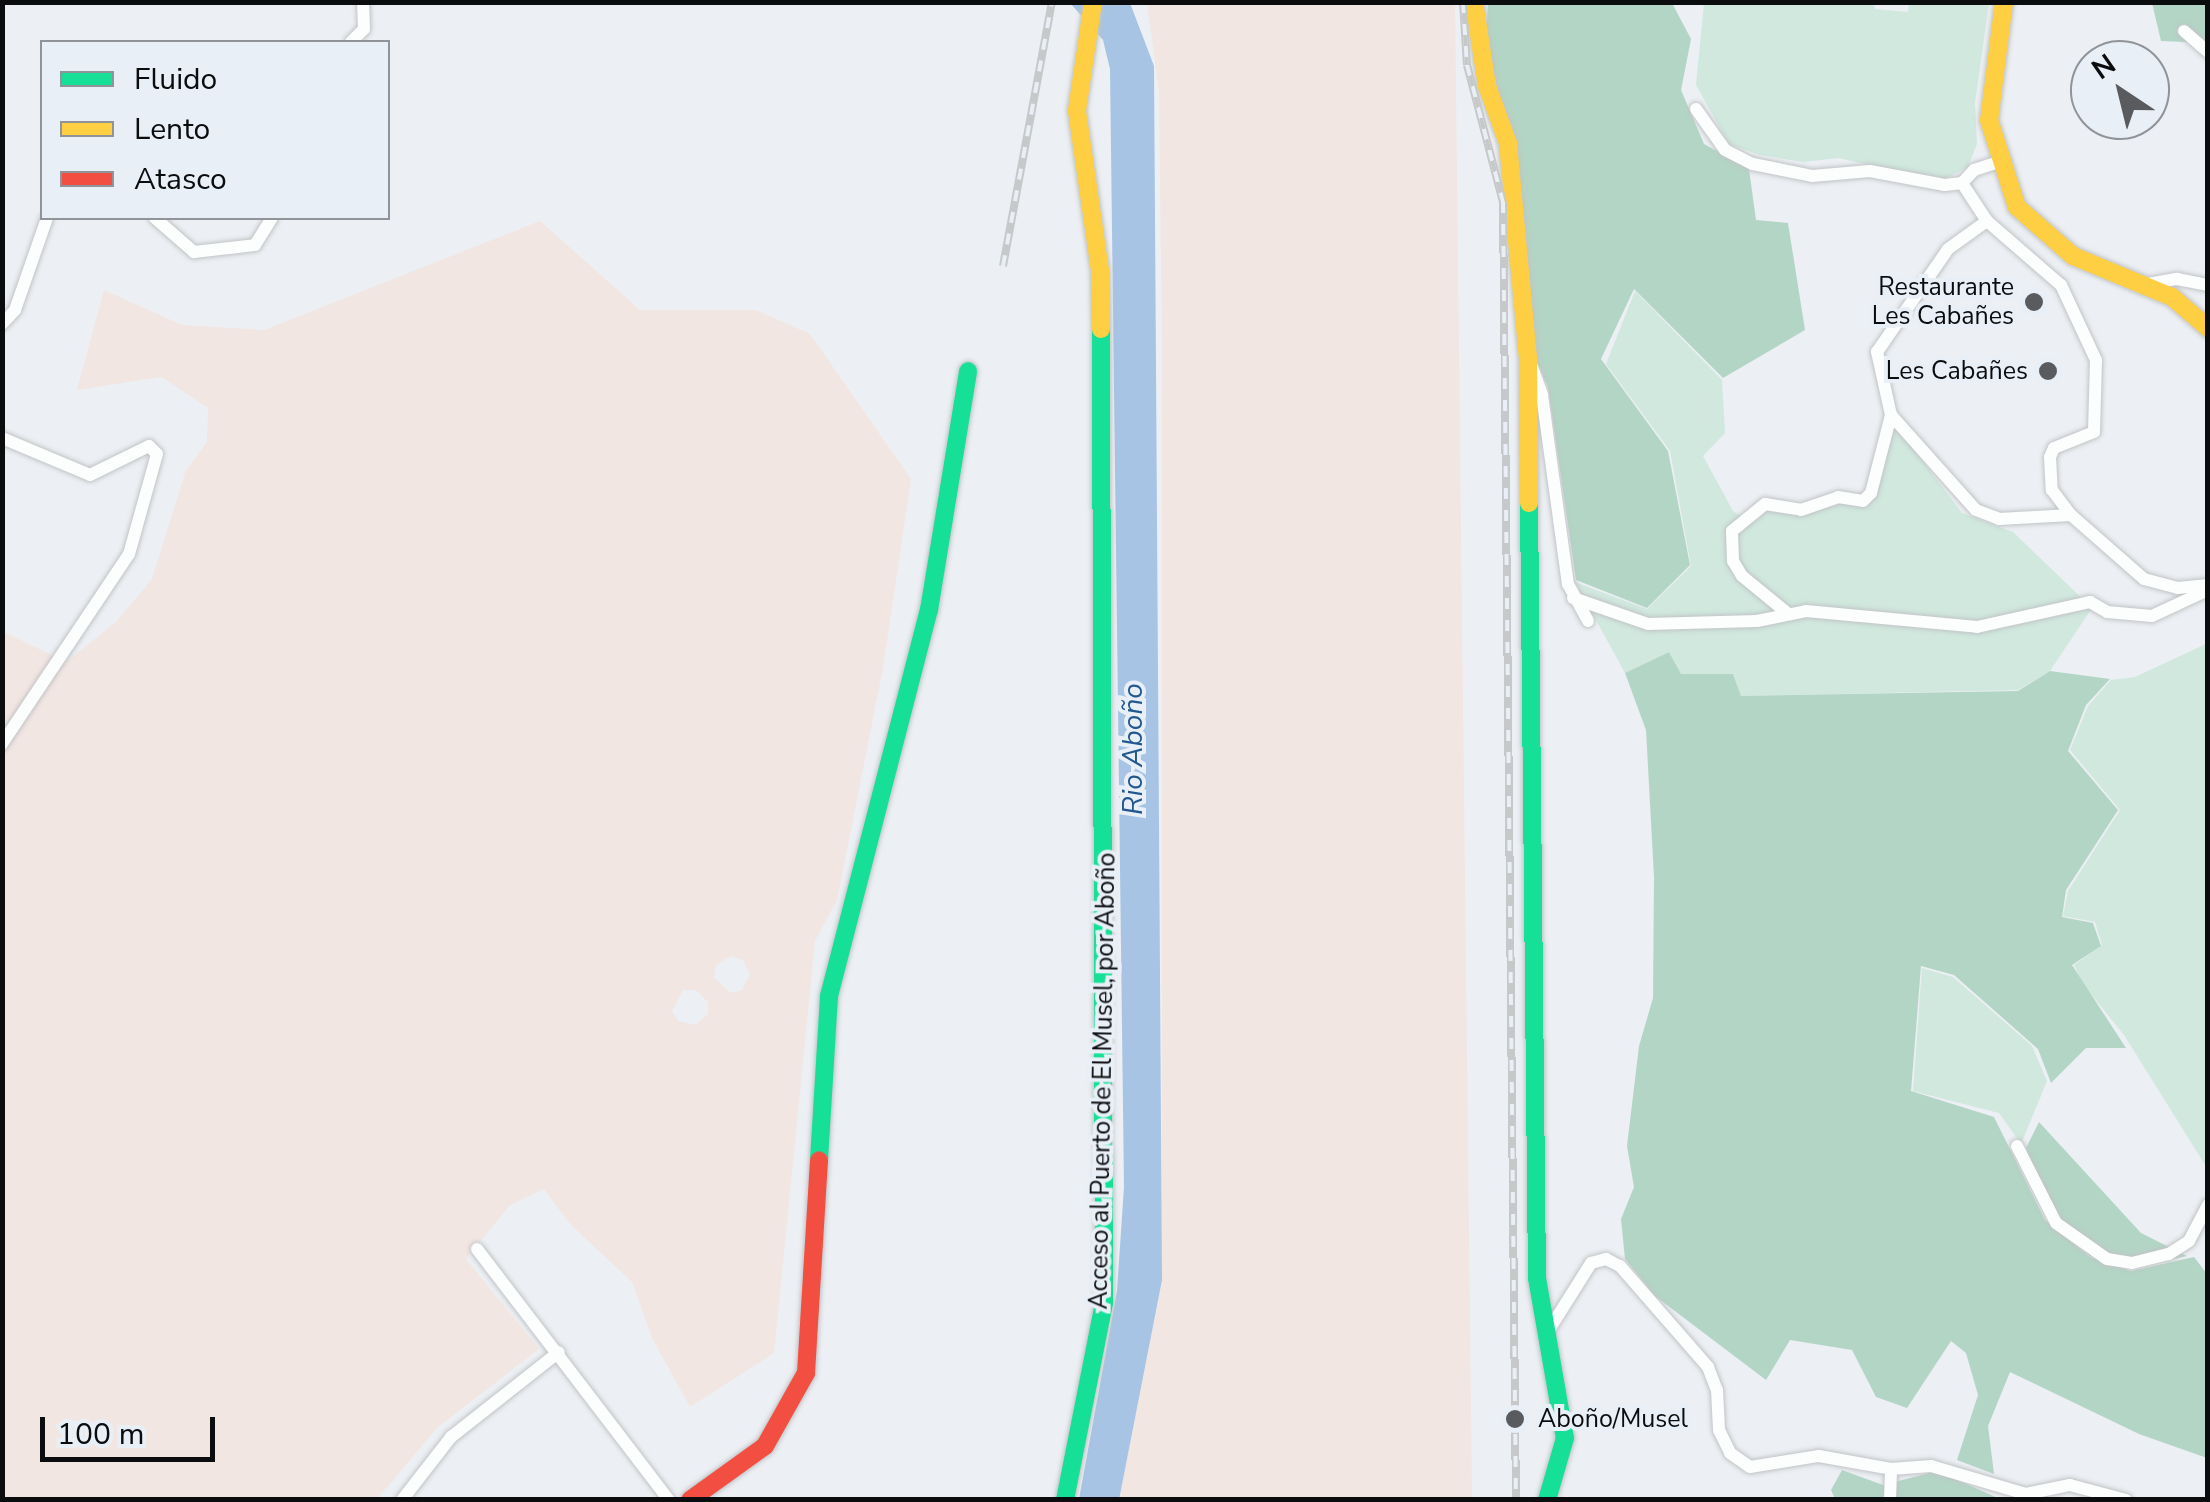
<!DOCTYPE html>
<meta charset="utf-8">
<style>
body{margin:0}
#map{position:relative;width:2210px;height:1502px;overflow:hidden;background:#eceff3;font-family:"Nunito Sans",sans-serif}
div>[style]{position:absolute}
.industrial>*{inset:0;background:#f2e6e2}
.green>*{inset:0;background:#d0e8de}
.forest>*{inset:0;background:#b3d5c5}
.water>*{inset:0;background:#a7c4e4}
.roads{filter:drop-shadow(0 0 2px #c1c4c6) drop-shadow(0 0 2px #c1c4c6)}
.street>*{height:12px;margin:-6px;padding:0 6px;transform-origin:6px;border-radius:6px;background:#fcfdfd}
.fast>*{height:18px;margin:-9px;padding:0 9px;transform-origin:9px;border-radius:9px;background:#16e098}
.slow>*{height:18px;margin:-9px;padding:0 9px;transform-origin:9px;border-radius:9px;background:#ffcf43}
.jam>*{height:18px;margin:-9px;padding:0 9px;transform-origin:9px;border-radius:9px;background:#f24e42}
.rail>*{height:8px;margin-top:-4px;transform-origin:0;background:repeating-linear-gradient(90deg,#e9eff6 0 11px,#c7c8c9 0 22px);box-sizing:border-box;border-block:2px solid #c7c8c9}
.dots>*{width:28px;height:28px;translate:-50% -50%;box-sizing:border-box;border:5px solid #e9eff6;border-radius:50%}
span{translate:-50% -50%;white-space:nowrap;text-align:center;line-height:1.15;-webkit-text-stroke:8px #e9eff6;paint-order:stroke}
.poi-label{font-size:25px;color:#0a0c0e}
.right{translate:-100% -50%;text-align:right}
.left{translate:0 -50%;text-align:left}
.street-label{font-size:25px;color:#0a0c0e}
.water-label{font-size:28px;color:#215890;font-style:italic}
.frame{position:absolute;inset:0;border:5px solid #0a0c0e;pointer-events:none}
.legend{position:absolute;left:40px;top:40px;width:350px;height:180px;box-sizing:border-box;background:#e9eff6;border:2px solid #909499;margin:0;padding:12px 18px;list-style:none;font-size:30px;color:#0a0c0e}
.legend li{display:flex;align-items:center;gap:20px;height:50px}
.legend b{width:50px;border:2px solid #909499}
.north{position:absolute;left:2070px;top:40px;width:100px;height:100px;box-sizing:border-box;background:#e9eff6;border:2px solid #909499;border-radius:50%;rotate:325deg;font-size:28px;font-weight:700;line-height:40px;text-align:center;color:#0a0c0e}
.north::after{content:'';display:block;margin:auto;width:35px;height:45px;background:#595b5e;clip-path:polygon(50% 0,100% 100%,50% 72%,0 100%)}
.scale{position:absolute;left:40px;top:1417px;width:175px;height:45px;box-sizing:border-box;border:5px solid #0a0c0e;border-top:0;padding-left:12px;font-size:30px;line-height:35px;white-space:nowrap;color:#0a0c0e;-webkit-text-stroke:8px #e9eff6;paint-order:stroke}
</style>
<div id="map">
<div class="industrial">
<i style="clip-path:polygon(1147px 3px,1455px 3px,1472px 1499px,1119px 1500px,1162px 1280px,1162px 345px,1159px 91px)"></i>
<i style="clip-path:polygon(evenodd,540px 221px,640px 310px,756px 310px,810px 334px,911px 479px,883px 668px,837px 900px,815px 941px,774px 1353px,690px 1407px,653px 1340px,632px 1282px,570px 1224px,544px 1189px,510px 1205px,466px 1259px,539px 1349px,438px 1427px,377px 1499px,3px 1499px,2px 631px,66px 662px,116px 622px,152px 579px,186px 470px,207px 442px,208px 408px,161px 377px,77px 390px,104px 290px,182px 325px,264px 330px,540px 221px,731px 956px,743px 960px,750px 975px,742px 990px,731px 993px,714px 977px,716px 965px,731px 956px,540px 221px,683px 990px,696px 990px,708px 1002px,708px 1014px,695px 1025px,678px 1021px,672px 1011px,683px 990px)"></i>
</div>
<div class="green">
<i style="clip-path:polygon(1873px 2px,1875px 9px,1908px 12px,1909px 3px,1989px 3px,1975px 103px,1977px 144px,1968px 167px,1941px 181px,1838px 158px,1803px 162px,1760px 155px,1729px 144px,1696px 85px,1704px 3px)"></i>
<i style="clip-path:polygon(1635px 291px,1722px 380px,1725px 433px,1703px 456px,1733px 511px,1749px 521px,1771px 507px,1838px 500px,1859px 507px,1874px 493px,1896px 426px,1962px 513px,2013px 532px,2092px 608px,2050px 671px,2018px 690px,1741px 696px,1733px 674px,1681px 674px,1669px 652px,1625px 673px,1575px 582px,1647px 609px,1691px 566px,1670px 451px,1606px 364px)"></i>
<i style="clip-path:polygon(2208px 643px,2208px 1168px,2207px 1168px,2124px 1035px,2083px 984px,2074px 965px,2102px 945px,2095px 922px,2063px 916px,2068px 891px,2120px 810px,2070px 750px,2088px 706px,2111px 680px,2135px 677px)"></i>
<i style="clip-path:polygon(1922px 968px,1953px 977px,2032px 1046px,2047px 1081px,2021px 1144px,1999px 1113px,1913px 1091px)"></i>
</div>
<div class="forest">
<i style="clip-path:polygon(1488px 3px,1672px 3px,1691px 39px,1681px 90px,1704px 144px,1749px 169px,1756px 220px,1788px 223px,1805px 330px,1723px 378px,1634px 289px,1601px 359px,1668px 451px,1690px 565px,1647px 608px,1576px 580px,1548px 387px,1533px 353px,1517px 184px,1486px 34px)"></i>
<i style="clip-path:polygon(2152px 3px,2207px 3px,2207px 43px,2161px 41px)"></i>
<i style="clip-path:polygon(1669px 652px,1681px 674px,1733px 674px,1741px 696px,2018px 691px,2050px 671px,2110px 679px,2086px 705px,2068px 751px,2118px 810px,2066px 890px,2062px 917px,2093px 923px,2101px 946px,2072px 965px,2126px 1048px,2086px 1048px,2051px 1083px,2038px 1049px,1954px 975px,1921px 966px,1911px 1091px,1994px 1117px,2045px 1220px,2090px 1257px,2131px 1271px,2194px 1257px,2207px 1274px,2207px 1458px,2139px 1434px,2010px 1372px,1988px 1426px,1994px 1474px,1957px 1460px,1978px 1395px,1966px 1353px,1951px 1341px,1907px 1408px,1876px 1397px,1852px 1350px,1790px 1340px,1766px 1380px,1655px 1296px,1625px 1259px,1621px 1219px,1634px 1187px,1627px 1146px,1639px 1046px,1653px 998px,1654px 877px,1646px 730px,1625px 673px)"></i>
<i style="clip-path:polygon(2039px 1122px,2141px 1233px,2187px 1256px,2131px 1269px,2090px 1256px,2047px 1219px,2026px 1148px)"></i>
<i style="clip-path:polygon(1842px 1470px,1883px 1485px,1937px 1471px,2000px 1499px,1835px 1499px,1831px 1490px)"></i>
</div>
<div class="water">
<i style="clip-path:polygon(1070px 3px,1130px 3px,1154px 66px,1162px 1280px,1119px 1500px,1079px 1499px,1117px 1291px,1124px 1187px,1110px 69px,1103px 40px)"></i>
</div>
<div class="roads">
<div class="street">
<i style="left:2184px;top:31px;width:32px;rotate:41deg"></i>
<i style="left:351px;top:42px;width:18px;rotate:-45deg"></i>
<i style="left:364px;top:29px;width:27px;rotate:-92deg"></i>
<i style="left:1696px;top:109px;width:50px;rotate:54.7deg"></i>
<i style="left:1725px;top:150px;width:31px;rotate:27deg"></i>
<i style="left:1753px;top:164px;width:60px;rotate:11.5deg"></i>
<i style="left:1812px;top:176px;width:58px;rotate:-4.9deg"></i>
<i style="left:1870px;top:171px;width:76px;rotate:10.6deg"></i>
<i style="left:1945px;top:185px;width:17px;rotate:-7deg"></i>
<i style="left:1962px;top:183px;width:18px;rotate:-47deg"></i>
<i style="left:1974px;top:170px;width:25px;rotate:-18deg"></i>
<i style="left:1962px;top:183px;width:45px;rotate:56.7deg"></i>
<i style="left:1987px;top:221px;width:98px;rotate:40.9deg"></i>
<i style="left:2061px;top:285px;width:83px;rotate:65deg"></i>
<i style="left:2096px;top:360px;width:72px;rotate:91.6deg"></i>
<i style="left:2094px;top:432px;width:43px;rotate:158.2deg"></i>
<i style="left:2054px;top:448px;width:10px;rotate:114deg"></i>
<i style="left:2050px;top:457px;width:33px;rotate:87deg"></i>
<i style="left:2052px;top:490px;width:31px;rotate:53deg"></i>
<i style="left:155px;top:218px;width:52px;rotate:41.1deg"></i>
<i style="left:194px;top:252px;width:61px;rotate:-6.5deg"></i>
<i style="left:255px;top:245px;width:32px;rotate:-58deg"></i>
<i style="left:2142px;top:285px;width:36px;rotate:-10deg"></i>
<i style="left:2177px;top:279px;width:32px;rotate:11deg"></i>
<i style="left:2px;top:324px;width:19px;rotate:-47deg"></i>
<i style="left:15px;top:310px;width:97px;rotate:-70.8deg"></i>
<i style="left:1531px;top:364px;width:33px;rotate:70deg"></i>
<i style="left:1542px;top:395px;width:191px;rotate:82.2deg"></i>
<i style="left:1568px;top:584px;width:42px;rotate:61.6deg"></i>
<i style="left:1891px;top:415px;width:127px;rotate:48.2deg"></i>
<i style="left:1976px;top:510px;width:25px;rotate:21deg"></i>
<i style="left:1999px;top:519px;width:72px;rotate:-3.2deg"></i>
<i style="left:2071px;top:515px;width:97px;rotate:41.2deg"></i>
<i style="left:2144px;top:579px;width:35px;rotate:15deg"></i>
<i style="left:2178px;top:588px;width:30px;rotate:-6deg"></i>
<i style="left:2px;top:438px;width:95px;rotate:22.8deg"></i>
<i style="left:90px;top:475px;width:66px;rotate:-26.2deg"></i>
<i style="left:149px;top:446px;width:11px;rotate:45deg"></i>
<i style="left:157px;top:454px;width:104px;rotate:105.6deg"></i>
<i style="left:129px;top:554px;width:229px;rotate:123.8deg"></i>
<i style="left:1573px;top:598px;width:79px;rotate:19.1deg"></i>
<i style="left:1648px;top:624px;width:109px;rotate:-1.6deg"></i>
<i style="left:1757px;top:621px;width:50px;rotate:-11.5deg"></i>
<i style="left:1806px;top:611px;width:172px;rotate:5.3deg"></i>
<i style="left:1977px;top:627px;width:116px;rotate:-12.5deg"></i>
<i style="left:2090px;top:602px;width:20px;rotate:30deg"></i>
<i style="left:2107px;top:612px;width:45px;rotate:5.1deg"></i>
<i style="left:2152px;top:616px;width:62px;rotate:-24.9deg"></i>
<i style="left:1786px;top:612px;width:57px;rotate:-140.7deg"></i>
<i style="left:1742px;top:576px;width:17px;rotate:-121deg"></i>
<i style="left:1733px;top:561px;width:30px;rotate:-92deg"></i>
<i style="left:1732px;top:531px;width:43px;rotate:-39.3deg"></i>
<i style="left:1765px;top:504px;width:36px;rotate:9deg"></i>
<i style="left:1801px;top:510px;width:39px;rotate:-19deg"></i>
<i style="left:1838px;top:497px;width:25px;rotate:9deg"></i>
<i style="left:1863px;top:501px;width:11px;rotate:-45deg"></i>
<i style="left:1871px;top:493px;width:81px;rotate:-75.6deg"></i>
<i style="left:1891px;top:415px;width:65px;rotate:-102.5deg"></i>
<i style="left:1877px;top:352px;width:125px;rotate:-55.4deg"></i>
<i style="left:1948px;top:249px;width:48px;rotate:-35.7deg"></i>
<i style="left:2017px;top:1146px;width:86px;rotate:63.1deg"></i>
<i style="left:2056px;top:1223px;width:62px;rotate:35.2deg"></i>
<i style="left:2107px;top:1259px;width:25px;rotate:9deg"></i>
<i style="left:2132px;top:1263px;width:38px;rotate:-14deg"></i>
<i style="left:2169px;top:1254px;width:24px;rotate:-33deg"></i>
<i style="left:2189px;top:1241px;width:41px;rotate:-62.2deg"></i>
<i style="left:477px;top:1249px;width:316px;rotate:52.6deg"></i>
<i style="left:1547px;top:1333px;width:83px;rotate:-57.8deg"></i>
<i style="left:1591px;top:1263px;width:16px;rotate:-15deg"></i>
<i style="left:1606px;top:1259px;width:16px;rotate:27deg"></i>
<i style="left:1620px;top:1266px;width:134px;rotate:48.9deg"></i>
<i style="left:1708px;top:1367px;width:25px;rotate:69deg"></i>
<i style="left:1717px;top:1390px;width:40px;rotate:87.1deg"></i>
<i style="left:1719px;top:1430px;width:25px;rotate:64deg"></i>
<i style="left:1730px;top:1453px;width:24px;rotate:35deg"></i>
<i style="left:1750px;top:1467px;width:70px;rotate:-9.1deg"></i>
<i style="left:1819px;top:1456px;width:73px;rotate:10.2deg"></i>
<i style="left:1891px;top:1469px;width:40px;rotate:-4.3deg"></i>
<i style="left:1931px;top:1466px;width:99px;rotate:16.4deg"></i>
<i style="left:2026px;top:1494px;width:45px;rotate:-11.6deg"></i>
<i style="left:2070px;top:1485px;width:58px;rotate:15deg"></i>
<i style="left:402px;top:1500px;width:80px;rotate:-52.1deg"></i>
<i style="left:451px;top:1437px;width:137px;rotate:-38.2deg"></i>
<i style="left:1890px;top:1500px;width:31px;rotate:-88deg"></i>
</div>
<div class="fast">
<i style="left:1529px;top:503px;width:775px;rotate:89.41deg"></i>
<i style="left:1537px;top:1278px;width:162px;rotate:80.1deg"></i>
<i style="left:1565px;top:1438px;width:65px;rotate:106.2deg"></i>
<i style="left:819px;top:1160px;width:164px;rotate:-86.5deg"></i>
<i style="left:829px;top:996px;width:399px;rotate:-75.5deg"></i>
<i style="left:929px;top:610px;width:242px;rotate:-80.7deg"></i>
<i style="left:1065px;top:1500px;width:201px;rotate:-78.8deg"></i>
<i style="left:1104px;top:1303px;width:974px;rotate:-90.18deg"></i>
</div>
<div class="slow">
<i style="left:1093px;top:2px;width:110px;rotate:98.4deg"></i>
<i style="left:1077px;top:111px;width:161px;rotate:81.8deg"></i>
<i style="left:1100px;top:270px;width:59px;rotate:89deg"></i>
<i style="left:1474px;top:2px;width:85px;rotate:81.2deg"></i>
<i style="left:1487px;top:86px;width:61px;rotate:69.8deg"></i>
<i style="left:1508px;top:143px;width:215px;rotate:84.7deg"></i>
<i style="left:1528px;top:357px;width:146px;rotate:89.6deg"></i>
<i style="left:2004px;top:2px;width:119px;rotate:97.2deg"></i>
<i style="left:1989px;top:120px;width:91px;rotate:72.2deg"></i>
<i style="left:2017px;top:207px;width:74px;rotate:41.2deg"></i>
<i style="left:2073px;top:256px;width:107px;rotate:22.5deg"></i>
<i style="left:2172px;top:297px;width:48px;rotate:40.7deg"></i>
</div>
<div class="jam">
<i style="left:690px;top:1500px;width:92px;rotate:-35.8deg"></i>
<i style="left:765px;top:1446px;width:84px;rotate:-60.7deg"></i>
<i style="left:806px;top:1373px;width:213px;rotate:-86.5deg"></i>
</div>
</div>
<div class="rail">
<i style="left:1463px;top:2px;width:63px;rotate:86.4deg"></i>
<i style="left:1467px;top:65px;width:142px;rotate:75.3deg"></i>
<i style="left:1503px;top:202px;width:1298px;rotate:89.43deg"></i>
<i style="left:1003px;top:266px;width:269px;rotate:-79.5deg"></i>
</div>
<div class="dots">
<i style="left:2034px;top:302px;background:#595b5e"></i>
<i style="left:2048px;top:371px;background:#595b5e"></i>
<i style="left:1515px;top:1419px;background:#595b5e"></i>
</div>
<div class="poi-label">
<span class="right" style="left:2014px;top:302px">Restaurante<br>Les Cabañes</span>
<span class="right" style="left:2028px;top:371px">Les Cabañes</span>
<span class="left" style="left:1538px;top:1419px">Aboño/Musel</span>
</div>
<div class="street-label">
<span style="left:1103px;top:1081px;rotate:-89deg">Acceso al Puerto de El Musel, por Aboño</span>
</div>
<div class="water-label">
<span style="left:1133px;top:749px;rotate:-90deg">Rio Aboño</span>
</div>
<div class="frame"></div>
<ul class="legend">
<li><b style="height:12px;background:#16e098"></b>Fluido</li>
<li><b style="height:12px;background:#ffcf43"></b>Lento</li>
<li><b style="height:12px;background:#f24e42"></b>Atasco</li>
</ul>
<div class="north">N</div>
<div class="scale">100 m</div>
</div>
